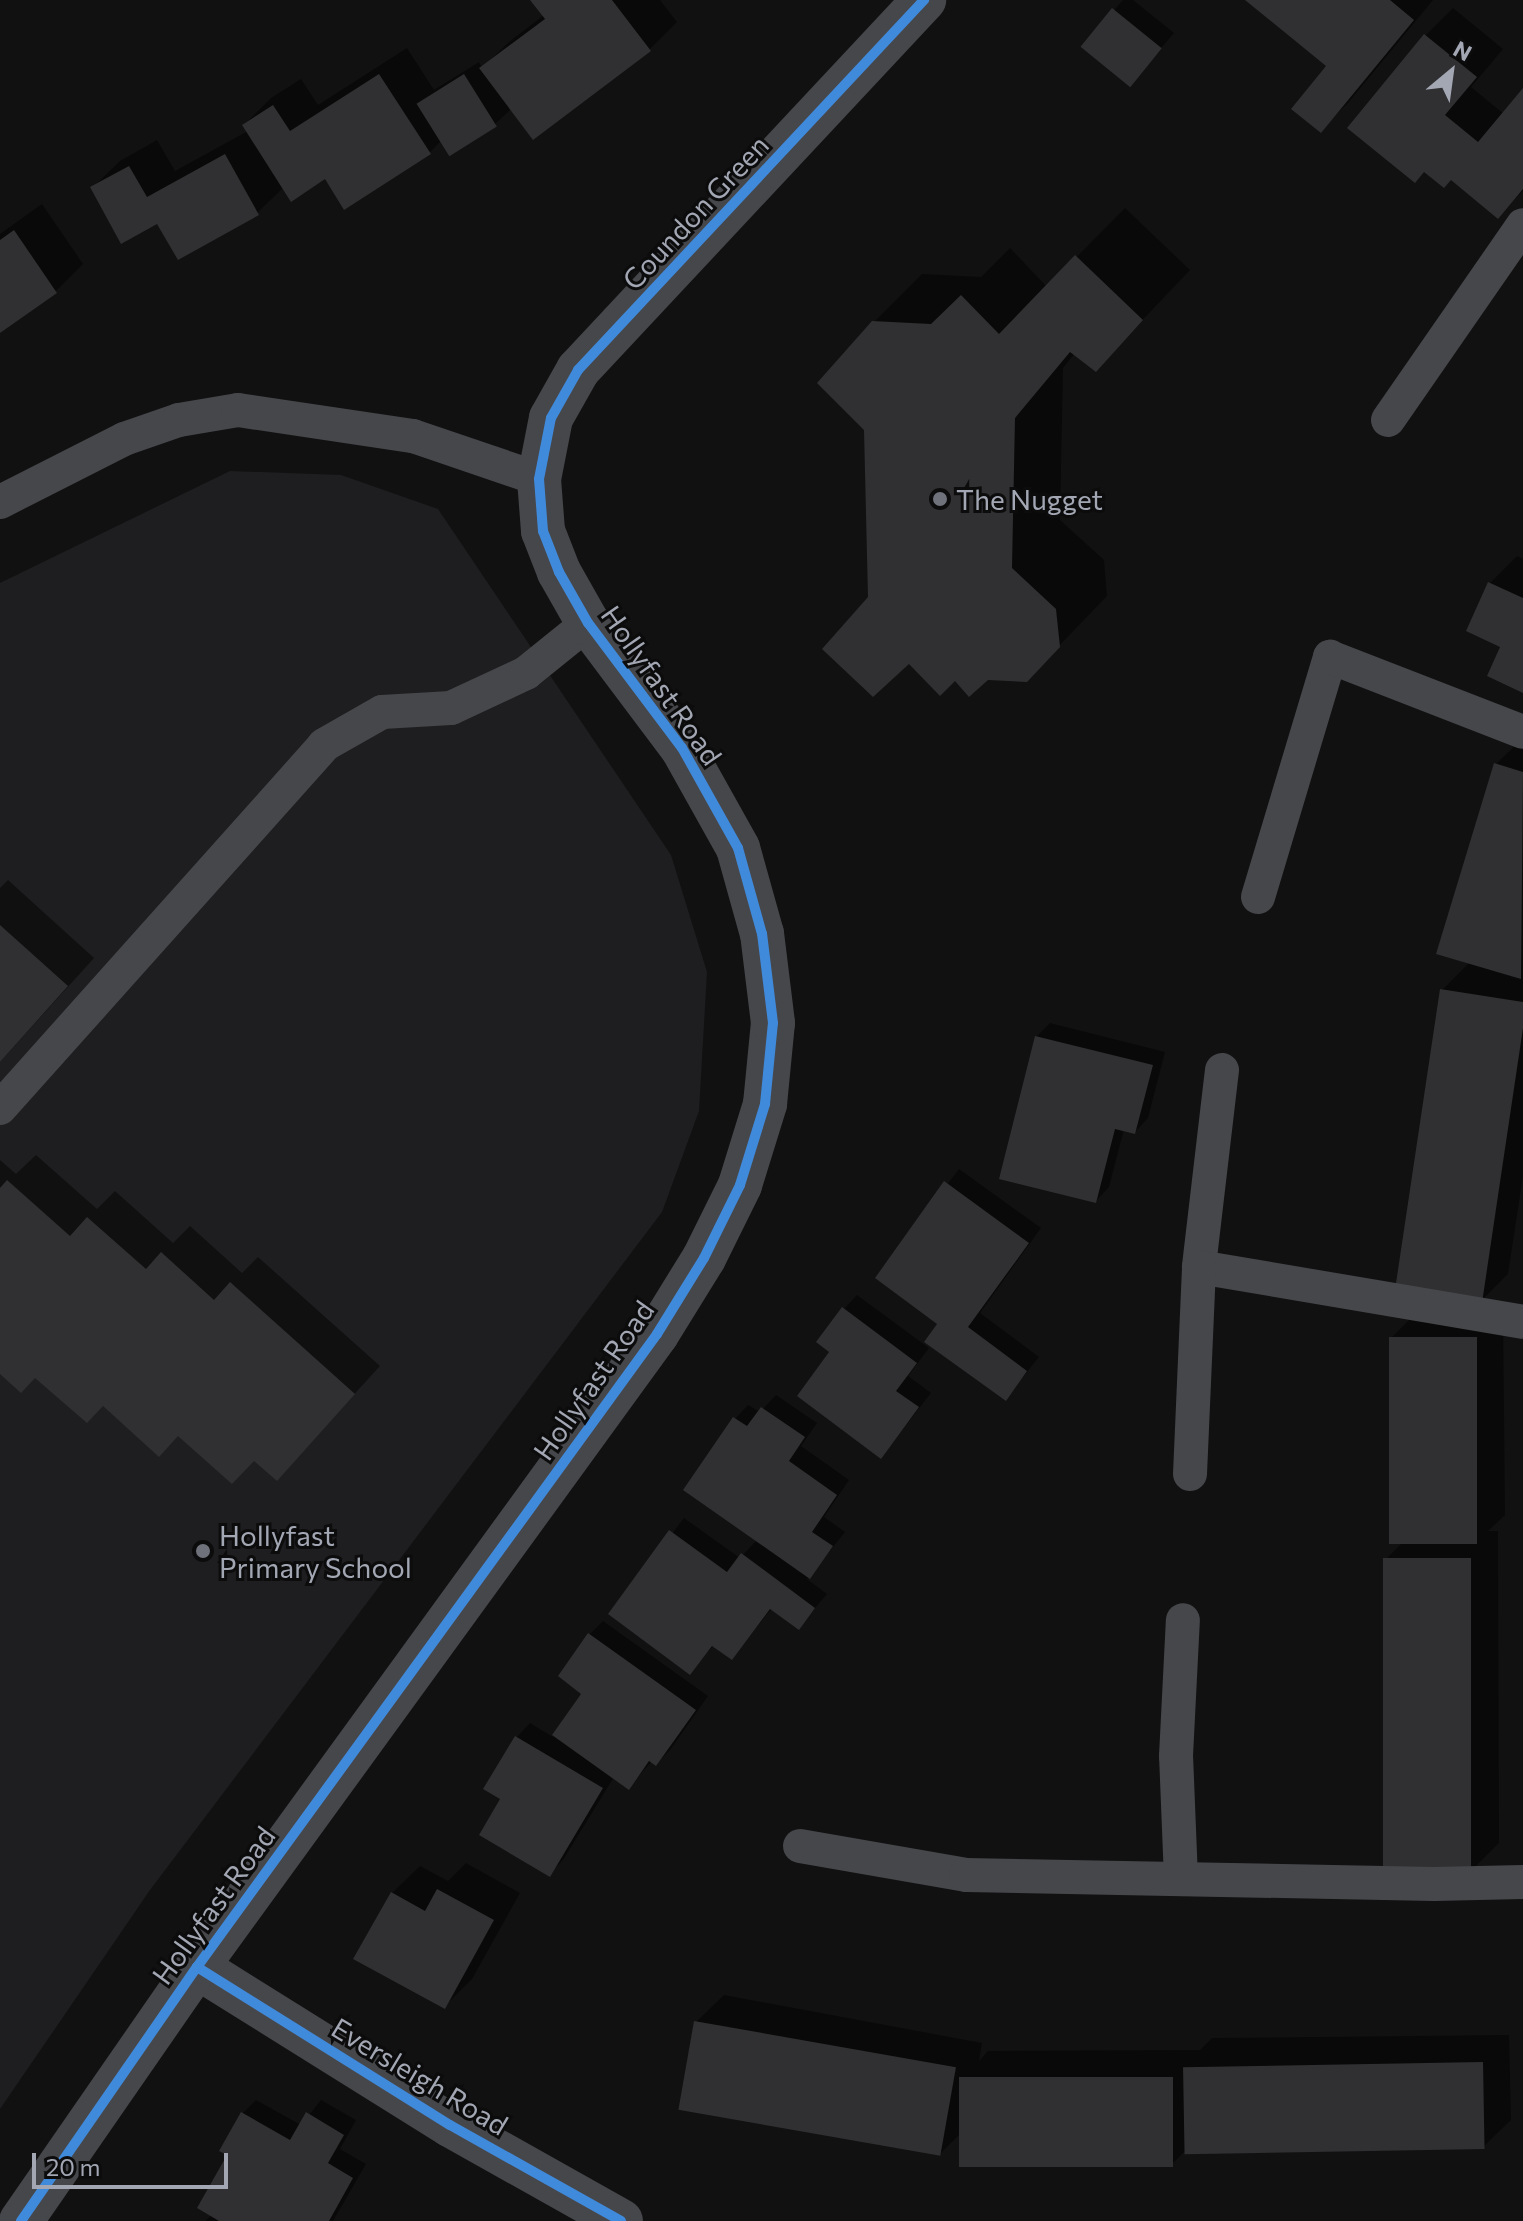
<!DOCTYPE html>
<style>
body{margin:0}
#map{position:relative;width:1523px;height:2221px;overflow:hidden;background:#111112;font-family:Commissioner,sans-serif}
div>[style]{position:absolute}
.built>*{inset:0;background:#1e1e20}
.shadow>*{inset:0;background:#0007}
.building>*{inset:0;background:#303032;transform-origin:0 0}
.service>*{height:34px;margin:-17px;padding:0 17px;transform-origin:17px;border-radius:17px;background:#46474a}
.minor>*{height:44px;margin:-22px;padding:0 22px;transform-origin:22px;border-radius:22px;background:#46474a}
.cycleway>*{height:10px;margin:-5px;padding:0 5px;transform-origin:5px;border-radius:5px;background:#408adc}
.dots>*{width:22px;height:22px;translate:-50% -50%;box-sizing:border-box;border:4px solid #0c0c0d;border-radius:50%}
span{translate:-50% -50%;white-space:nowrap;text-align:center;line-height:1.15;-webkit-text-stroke:6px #0c0c0d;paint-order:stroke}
.street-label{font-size:28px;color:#a2a7b3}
.poi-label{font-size:28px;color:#a2a7b3}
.left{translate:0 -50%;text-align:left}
.north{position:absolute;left:1411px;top:32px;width:80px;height:80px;-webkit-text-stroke:6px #0c0c0d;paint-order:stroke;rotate:29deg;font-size:22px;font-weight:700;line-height:32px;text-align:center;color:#a2a7b3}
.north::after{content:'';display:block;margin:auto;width:28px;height:36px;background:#a2a7b3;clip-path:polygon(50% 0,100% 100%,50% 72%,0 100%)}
.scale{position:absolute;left:32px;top:2153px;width:196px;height:36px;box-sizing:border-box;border:4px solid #a2a7b3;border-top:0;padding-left:10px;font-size:24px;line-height:28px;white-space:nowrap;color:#a2a7b3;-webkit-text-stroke:6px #0c0c0d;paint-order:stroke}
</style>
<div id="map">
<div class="built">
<i style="clip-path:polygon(230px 471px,341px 475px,438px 509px,671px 855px,707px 972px,699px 1111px,662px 1212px,150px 1890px,0 2109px,0 583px)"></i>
</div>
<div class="shadow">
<i style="clip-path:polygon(533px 0,660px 0,677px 22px,650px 49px,533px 137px,512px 108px,495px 124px,442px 140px,430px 152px,284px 187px,257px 213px,158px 221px,92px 188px,120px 161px,157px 140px,175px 171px,248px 131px,244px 125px,271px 98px,301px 79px,318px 105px,407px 48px,434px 90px,479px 62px,482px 68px,509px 42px,544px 15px)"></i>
<i style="clip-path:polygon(1123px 0,1133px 0,1174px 33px,1130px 84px,1083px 47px)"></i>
<i style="clip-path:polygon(1248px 0,1433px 0,1348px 103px,1320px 130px,1328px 66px)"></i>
<i style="clip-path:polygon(1453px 8px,1503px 49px,1471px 87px,1504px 114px,1523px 91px,1523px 191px,1498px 216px,1452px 178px,1425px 170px,1350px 128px,1426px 35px)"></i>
<i style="clip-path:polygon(42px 204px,83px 264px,56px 291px,0 330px,0 234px)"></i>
<i style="clip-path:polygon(1125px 208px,1190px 270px,1096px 369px,1075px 353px,1063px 368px,1060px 520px,1104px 560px,1107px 596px,1026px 680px,870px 598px,873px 323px,922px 274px,981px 277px,1010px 248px,1047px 287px)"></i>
<i style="clip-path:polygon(1517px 556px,1523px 559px,1523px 690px,1503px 646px,1490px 583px)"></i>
<i style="clip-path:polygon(1523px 738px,1523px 1176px,1508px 1274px,1481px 1301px,1442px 990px,1470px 962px,1496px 764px)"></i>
<i style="clip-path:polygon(8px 880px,94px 958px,0 1062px,0 888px)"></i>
<i style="clip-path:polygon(1050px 1023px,1165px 1052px,1148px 1118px,1135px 1132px,1124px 1129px,1109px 1187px,1096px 1201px,1036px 1037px)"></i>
<i style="clip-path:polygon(36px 1155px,97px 1209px,115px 1191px,173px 1243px,190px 1226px,242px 1273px,258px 1257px,380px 1366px,277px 1479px,255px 1459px,179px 1434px,36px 1376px,0 1371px,0 1160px,16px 1174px)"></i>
<i style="clip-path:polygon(959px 1169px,1041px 1228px,980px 1313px,1039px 1357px,1006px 1398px,940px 1323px,877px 1278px)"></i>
<i style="clip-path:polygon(857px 1295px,929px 1348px,908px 1376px,931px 1393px,881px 1457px,832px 1352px,844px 1309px)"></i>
<i style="clip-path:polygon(1419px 1310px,1503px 1310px,1505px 1515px,1488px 1531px,1498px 1531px,1499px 1843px,1472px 1870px,1385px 1560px,1403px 1542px,1391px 1338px)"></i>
<i style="clip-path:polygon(776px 1395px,817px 1423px,801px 1446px,849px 1480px,824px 1517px,845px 1532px,807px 1579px,827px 1594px,798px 1628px,772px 1608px,732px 1658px,714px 1645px,690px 1672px,611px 1614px,684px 1518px,740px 1558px,757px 1540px,735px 1419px,748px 1405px,760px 1412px)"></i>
<i style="clip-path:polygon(603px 1621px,708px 1696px,670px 1750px,656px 1764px,652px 1761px,629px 1787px,614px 1777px,563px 1860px,549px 1874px,502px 1798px,486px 1788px,517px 1737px,530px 1723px,553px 1737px,584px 1693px,590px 1634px)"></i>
<i style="clip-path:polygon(466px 1863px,520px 1893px,472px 1979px,445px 2006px,392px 1893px,420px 1866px,448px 1881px)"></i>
<i style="clip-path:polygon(724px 1995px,982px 2043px,979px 2061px,988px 2051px,1200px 2050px,1212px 2038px,1509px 2035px,1511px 2120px,1483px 2147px,1186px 2150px,1173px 2163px,961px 2133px,939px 2155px,696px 2022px)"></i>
<i style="clip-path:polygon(256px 2100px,301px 2125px,321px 2100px,356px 2120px,340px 2149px,366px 2164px,333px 2221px,205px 2221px,212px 2215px,243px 2113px)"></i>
</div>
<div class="building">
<i style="clip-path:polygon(530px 0,612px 0,651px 51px,533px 140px,479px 68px,545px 19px)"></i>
<i style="clip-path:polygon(1245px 0,1390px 0,1414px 20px,1321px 133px,1291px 109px,1326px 66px)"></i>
<i style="left:1112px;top:8px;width:64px;height:50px;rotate:39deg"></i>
<i style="clip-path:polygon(1424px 34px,1477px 77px,1445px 115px,1478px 142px,1523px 88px,1523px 189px,1498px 219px,1451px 180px,1444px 188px,1424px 172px,1415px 183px,1347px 128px)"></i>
<i style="clip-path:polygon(379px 74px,431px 154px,344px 210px,325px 179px,291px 202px,242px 125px,273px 105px,290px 131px)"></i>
<i style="left:464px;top:74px;width:62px;height:56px;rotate:58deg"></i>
<i style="clip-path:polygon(225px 154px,259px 215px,178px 260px,157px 224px,121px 244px,90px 187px,129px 166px,147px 197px)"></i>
<i style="clip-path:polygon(14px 230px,57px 293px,0 333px,0 240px)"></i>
<i style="clip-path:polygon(1075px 255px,1143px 320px,1096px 372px,1070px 352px,1015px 418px,1012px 568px,1056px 609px,1060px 647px,1027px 682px,988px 680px,969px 697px,955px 681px,940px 696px,909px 664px,873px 697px,822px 649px,868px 597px,864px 430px,817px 383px,872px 321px,931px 324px,961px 295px,999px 334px)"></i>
<i style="clip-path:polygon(1488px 582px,1523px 598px,1523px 693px,1487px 676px,1500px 647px,1466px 631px)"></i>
<i style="clip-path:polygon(1494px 763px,1523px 772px,1521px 979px,1436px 954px)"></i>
<i style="clip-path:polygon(0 925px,68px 986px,0 1062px)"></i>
<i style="clip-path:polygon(1440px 989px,1523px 1002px,1523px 1028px,1482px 1303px,1395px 1290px)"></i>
<i style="clip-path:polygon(1035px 1036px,1153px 1065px,1135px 1134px,1115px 1129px,1096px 1203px,999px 1179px)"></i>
<i style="clip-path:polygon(7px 1180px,70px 1236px,87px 1217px,146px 1269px,161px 1252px,214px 1300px,230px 1282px,355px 1394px,277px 1481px,254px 1461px,232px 1484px,178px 1436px,159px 1457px,103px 1406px,87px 1423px,35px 1378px,21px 1393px,0 1374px,0 1188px)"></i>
<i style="clip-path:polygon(944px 1181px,1029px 1243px,968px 1327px,1027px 1371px,1006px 1401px,924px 1342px,937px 1324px,875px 1278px)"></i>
<i style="clip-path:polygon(842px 1307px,917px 1363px,896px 1391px,919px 1407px,881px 1459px,797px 1396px,829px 1352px,816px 1342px)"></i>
<i style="left:1389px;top:1337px;width:88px;height:207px"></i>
<i style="clip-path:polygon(761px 1407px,805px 1437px,789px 1461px,837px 1495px,812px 1532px,833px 1546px,810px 1579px,683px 1490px,733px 1417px,747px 1426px)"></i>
<i style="clip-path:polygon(669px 1530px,727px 1572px,741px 1553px,815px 1608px,799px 1630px,770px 1609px,732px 1660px,712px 1646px,690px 1675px,608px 1614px)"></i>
<i style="left:1471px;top:1558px;width:314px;height:88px;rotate:90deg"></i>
<i style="clip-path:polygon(588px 1633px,696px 1710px,656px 1766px,649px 1761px,629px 1790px,552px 1735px,581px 1694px,558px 1676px)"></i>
<i style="clip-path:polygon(515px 1736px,603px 1788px,550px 1877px,479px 1835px,500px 1799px,483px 1789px)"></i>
<i style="clip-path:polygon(437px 1889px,494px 1920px,445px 2009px,353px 1959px,391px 1892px,425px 1911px)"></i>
<i style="left:694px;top:2021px;width:266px;height:90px;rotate:10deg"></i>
<i style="left:1483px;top:2062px;width:87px;height:300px;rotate:89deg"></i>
<i style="left:959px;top:2077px;width:214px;height:90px"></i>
<i style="clip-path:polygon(241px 2112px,290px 2140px,306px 2112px,344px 2135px,328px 2163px,353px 2178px,329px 2221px,219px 2221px,197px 2208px,227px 2155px,219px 2151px)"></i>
</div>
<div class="service">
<i style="left:1388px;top:420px;width:237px;rotate:-55.3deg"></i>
<i style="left:0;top:502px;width:139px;rotate:-26.9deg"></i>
<i style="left:124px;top:439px;width:58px;rotate:-19.1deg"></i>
<i style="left:179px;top:420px;width:60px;rotate:-9.6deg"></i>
<i style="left:238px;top:410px;width:177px;rotate:8.5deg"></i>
<i style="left:413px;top:436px;width:133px;rotate:18.8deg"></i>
<i style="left:1258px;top:897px;width:251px;rotate:-73.3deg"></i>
<i style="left:1330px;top:657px;width:207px;rotate:21.2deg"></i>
<i style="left:1222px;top:1070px;width:198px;rotate:96.7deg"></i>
<i style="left:1199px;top:1267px;width:329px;rotate:9.6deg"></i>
<i style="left:0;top:1108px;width:487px;rotate:-48.2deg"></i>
<i style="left:324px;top:745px;width:67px;rotate:-29.6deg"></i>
<i style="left:382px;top:712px;width:69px;rotate:-3.3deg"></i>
<i style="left:451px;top:708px;width:83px;rotate:-25deg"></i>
<i style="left:526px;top:673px;width:80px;rotate:-38.9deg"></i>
<i style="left:1190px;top:1474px;width:207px;rotate:-87.5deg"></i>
<i style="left:800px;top:1846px;width:169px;rotate:9.9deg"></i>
<i style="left:966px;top:1875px;width:468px;rotate:1.1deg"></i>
<i style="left:1434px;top:1884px;width:89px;rotate:-1.3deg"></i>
<i style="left:1181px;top:1879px;width:123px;rotate:-92.3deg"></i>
<i style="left:1176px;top:1756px;width:136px;rotate:-87.1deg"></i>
</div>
<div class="minor">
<i style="left:197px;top:1967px;width:298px;rotate:32deg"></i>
<i style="left:450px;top:2125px;width:196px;rotate:29.3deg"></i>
<i style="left:21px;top:2221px;width:309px;rotate:-55.3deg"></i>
<i style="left:197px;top:1967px;width:782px;rotate:-53.99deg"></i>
<i style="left:657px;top:1334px;width:89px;rotate:-58.3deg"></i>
<i style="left:704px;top:1258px;width:81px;rotate:-63.7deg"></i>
<i style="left:740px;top:1185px;width:85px;rotate:-72.8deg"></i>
<i style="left:765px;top:1104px;width:81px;rotate:-84.4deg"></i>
<i style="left:773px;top:1023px;width:90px;rotate:-97deg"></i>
<i style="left:762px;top:934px;width:89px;rotate:-105.6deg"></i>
<i style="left:738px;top:848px;width:115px;rotate:-119.2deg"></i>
<i style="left:682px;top:748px;width:156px;rotate:-126.9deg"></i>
<i style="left:588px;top:623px;width:59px;rotate:-119.6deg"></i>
<i style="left:559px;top:572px;width:44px;rotate:-111.3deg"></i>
<i style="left:543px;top:531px;width:52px;rotate:-94.4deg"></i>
<i style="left:539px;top:479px;width:62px;rotate:-78.9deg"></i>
<i style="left:551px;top:418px;width:55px;rotate:-60.6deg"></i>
<i style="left:578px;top:370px;width:507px;rotate:-46.92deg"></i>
</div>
<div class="cycleway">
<i style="left:197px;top:1967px;width:298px;rotate:32deg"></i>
<i style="left:450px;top:2125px;width:196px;rotate:29.3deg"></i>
<i style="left:21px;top:2221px;width:309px;rotate:-55.3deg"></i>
<i style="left:197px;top:1967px;width:782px;rotate:-53.99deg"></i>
<i style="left:657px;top:1334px;width:89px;rotate:-58.3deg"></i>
<i style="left:704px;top:1258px;width:81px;rotate:-63.7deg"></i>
<i style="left:740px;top:1185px;width:85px;rotate:-72.8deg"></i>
<i style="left:765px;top:1104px;width:81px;rotate:-84.4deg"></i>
<i style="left:773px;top:1023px;width:90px;rotate:-97deg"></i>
<i style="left:762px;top:934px;width:89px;rotate:-105.6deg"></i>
<i style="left:738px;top:848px;width:115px;rotate:-119.2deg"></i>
<i style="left:682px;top:748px;width:156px;rotate:-126.9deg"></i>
<i style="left:588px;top:623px;width:59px;rotate:-119.6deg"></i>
<i style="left:559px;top:572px;width:44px;rotate:-111.3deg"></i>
<i style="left:543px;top:531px;width:52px;rotate:-94.4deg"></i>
<i style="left:539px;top:479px;width:62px;rotate:-78.9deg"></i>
<i style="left:551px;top:418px;width:55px;rotate:-60.6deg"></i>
<i style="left:578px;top:370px;width:507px;rotate:-46.92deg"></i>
</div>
<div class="dots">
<i style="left:940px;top:499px;background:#6f727b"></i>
<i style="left:203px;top:1551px;background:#6f727b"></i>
</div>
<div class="street-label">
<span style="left:695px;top:212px;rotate:-47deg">Coundon Green</span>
<span style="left:662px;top:685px;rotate:55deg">Hollyfast Road</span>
<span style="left:593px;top:1380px;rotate:-55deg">Hollyfast Road</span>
<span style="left:213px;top:1905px;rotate:-54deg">Hollyfast Road</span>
<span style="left:420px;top:2076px;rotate:31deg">Eversleigh Road</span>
</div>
<div class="poi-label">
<span class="left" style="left:956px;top:499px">The Nugget</span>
<span class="left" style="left:219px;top:1551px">Hollyfast<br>Primary School</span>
</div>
<div class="north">N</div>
<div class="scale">20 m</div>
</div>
